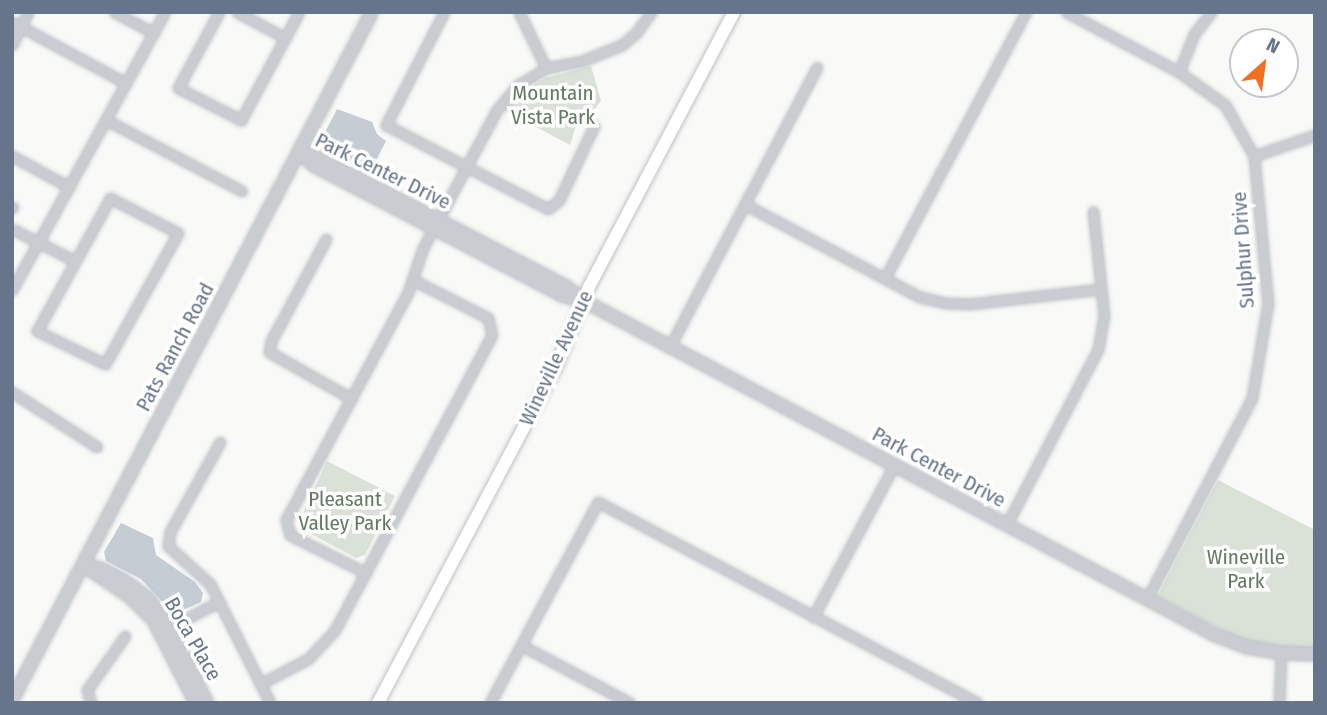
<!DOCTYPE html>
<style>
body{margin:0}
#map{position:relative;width:1327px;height:715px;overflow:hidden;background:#f9faf7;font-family:"Fira Sans Condensed",sans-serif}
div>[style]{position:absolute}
.green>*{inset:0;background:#dae2d8}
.water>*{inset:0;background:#c4cdd4}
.roads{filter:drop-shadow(0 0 2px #bdc1c7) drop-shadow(0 0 2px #bdc1c7)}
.minor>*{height:9px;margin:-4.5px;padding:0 4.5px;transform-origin:4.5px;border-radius:4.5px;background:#c9ccd1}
.tertiary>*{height:12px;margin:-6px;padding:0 6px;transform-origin:6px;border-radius:6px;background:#c9ccd1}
.secondary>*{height:12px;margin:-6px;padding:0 6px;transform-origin:6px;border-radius:6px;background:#fff}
span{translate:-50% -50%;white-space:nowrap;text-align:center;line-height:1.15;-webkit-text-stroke:7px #fff;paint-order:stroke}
.park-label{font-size:21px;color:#637b62}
.street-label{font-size:21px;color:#66758b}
.frame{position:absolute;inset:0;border:14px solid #66758b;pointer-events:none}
.north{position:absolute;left:1229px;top:28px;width:70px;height:70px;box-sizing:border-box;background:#fff;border:2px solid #c2c8d1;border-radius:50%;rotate:28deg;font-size:19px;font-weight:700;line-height:28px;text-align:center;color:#66758b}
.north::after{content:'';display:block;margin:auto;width:24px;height:32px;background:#f36f1e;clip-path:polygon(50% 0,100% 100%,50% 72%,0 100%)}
</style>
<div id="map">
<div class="green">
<i style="clip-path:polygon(591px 66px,601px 100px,596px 108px,579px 117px,570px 145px,504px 110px,522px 92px,545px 78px)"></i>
<i style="clip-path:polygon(327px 461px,395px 496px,365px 555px,356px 558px,302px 529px,298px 524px)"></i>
<i style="clip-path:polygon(1218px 480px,1315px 530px,1315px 649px,1268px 649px,1232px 636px,1157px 597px)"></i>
</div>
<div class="water">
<i style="clip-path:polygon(337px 109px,372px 122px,377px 134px,386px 141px,370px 173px,323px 148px,321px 140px)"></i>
<i style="clip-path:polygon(121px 523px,153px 538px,156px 555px,195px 582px,203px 593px,201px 602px,174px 614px,141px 579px,106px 561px,104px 552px)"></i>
</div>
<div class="roads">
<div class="minor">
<i style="left:114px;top:12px;width:45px;rotate:27.7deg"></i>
<i style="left:219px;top:12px;width:86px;rotate:118.3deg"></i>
<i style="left:178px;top:88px;width:71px;rotate:26.9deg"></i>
<i style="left:241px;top:120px;width:123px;rotate:-61.8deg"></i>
<i style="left:237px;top:12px;width:55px;rotate:28.4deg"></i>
<i style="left:444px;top:12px;width:127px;rotate:117.2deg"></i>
<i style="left:386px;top:125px;width:182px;rotate:27.4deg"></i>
<i style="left:548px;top:209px;width:14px;rotate:-39deg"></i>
<i style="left:559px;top:200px;width:82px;rotate:-64.7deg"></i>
<i style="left:519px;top:12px;width:62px;rotate:64.3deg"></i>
<i style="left:1066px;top:12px;width:128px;rotate:28deg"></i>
<i style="left:1179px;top:72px;width:57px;rotate:35.7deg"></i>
<i style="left:1225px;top:105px;width:59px;rotate:60.4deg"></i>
<i style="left:1254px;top:156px;width:148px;rotate:84.6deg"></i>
<i style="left:1268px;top:303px;width:96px;rotate:99.6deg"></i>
<i style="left:1252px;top:398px;width:227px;rotate:117.6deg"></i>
<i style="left:12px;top:22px;width:129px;rotate:28.2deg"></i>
<i style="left:12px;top:45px;width:37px;rotate:-64deg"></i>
<i style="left:1179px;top:72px;width:41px;rotate:-68.5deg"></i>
<i style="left:1194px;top:34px;width:28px;rotate:-52deg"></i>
<i style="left:106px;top:120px;width:153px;rotate:27.6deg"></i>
<i style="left:12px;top:156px;width:65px;rotate:28.5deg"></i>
<i style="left:1254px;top:156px;width:65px;rotate:-19deg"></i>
<i style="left:110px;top:198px;width:76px;rotate:27.2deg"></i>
<i style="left:178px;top:233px;width:150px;rotate:119.1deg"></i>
<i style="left:105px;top:364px;width:76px;rotate:-154.1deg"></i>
<i style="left:37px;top:331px;width:152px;rotate:-61.2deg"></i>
<i style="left:746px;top:205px;width:197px;rotate:27.9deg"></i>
<i style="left:920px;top:297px;width:26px;rotate:13deg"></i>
<i style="left:945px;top:303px;width:24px;rotate:2deg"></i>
<i style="left:969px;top:304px;width:133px;rotate:-6.5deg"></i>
<i style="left:12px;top:208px;width:1px;rotate:-45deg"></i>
<i style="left:12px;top:229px;width:71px;rotate:26.9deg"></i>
<i style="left:326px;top:239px;width:116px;rotate:118.3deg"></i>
<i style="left:271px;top:341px;width:11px;rotate:100deg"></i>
<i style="left:269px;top:352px;width:95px;rotate:29.5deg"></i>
<i style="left:885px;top:278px;width:301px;rotate:-62.1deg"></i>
<i style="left:12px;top:290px;width:317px;rotate:-61.2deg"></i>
<i style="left:670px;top:346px;width:315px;rotate:-62.2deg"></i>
<i style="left:12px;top:392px;width:101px;rotate:32.9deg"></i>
<i style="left:220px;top:442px;width:103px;rotate:119.1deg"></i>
<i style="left:170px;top:532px;width:14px;rotate:98deg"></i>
<i style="left:168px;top:546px;width:57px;rotate:42.1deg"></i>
<i style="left:210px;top:584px;width:133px;rotate:63.2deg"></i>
<i style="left:1007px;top:524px;width:197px;rotate:-62.5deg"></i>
<i style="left:1098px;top:349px;width:34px;rotate:-80deg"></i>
<i style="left:1104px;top:316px;width:105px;rotate:-96deg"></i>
<i style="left:366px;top:573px;width:85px;rotate:-153.4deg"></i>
<i style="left:290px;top:535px;width:16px;rotate:-105deg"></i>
<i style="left:286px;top:520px;width:259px;rotate:-61.8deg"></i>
<i style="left:408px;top:292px;width:46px;rotate:-71.2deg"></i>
<i style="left:423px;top:248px;width:155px;rotate:-61.9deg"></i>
<i style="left:496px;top:111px;width:34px;rotate:-50deg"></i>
<i style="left:518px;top:85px;width:33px;rotate:-31deg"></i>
<i style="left:546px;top:68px;width:37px;rotate:-11deg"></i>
<i style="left:582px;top:61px;width:43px;rotate:-21.8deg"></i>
<i style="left:622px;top:45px;width:18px;rotate:-41deg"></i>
<i style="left:636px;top:33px;width:26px;rotate:-54deg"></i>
<i style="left:813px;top:617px;width:172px;rotate:-61.9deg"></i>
<i style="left:164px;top:630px;width:62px;rotate:-27deg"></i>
<i style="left:521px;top:645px;width:123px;rotate:28deg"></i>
<i style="left:260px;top:684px;width:54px;rotate:-27.5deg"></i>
<i style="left:308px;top:659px;width:40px;rotate:-47deg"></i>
<i style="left:335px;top:630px;width:334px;rotate:-62deg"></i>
<i style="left:492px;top:335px;width:17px;rotate:-103deg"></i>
<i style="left:488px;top:318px;width:84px;rotate:-153.1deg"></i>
<i style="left:91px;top:703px;width:14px;rotate:-107deg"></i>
<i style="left:87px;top:690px;width:66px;rotate:-54.9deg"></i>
<i style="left:490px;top:703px;width:228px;rotate:-61.8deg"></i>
<i style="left:598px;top:502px;width:429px;rotate:27.9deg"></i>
<i style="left:1279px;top:703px;width:50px;rotate:-87.7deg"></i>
</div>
<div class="tertiary">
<i style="left:299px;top:152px;width:19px;rotate:16deg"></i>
<i style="left:317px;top:157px;width:280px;rotate:27.5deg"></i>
<i style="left:565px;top:286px;width:24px;rotate:38deg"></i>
<i style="left:584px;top:301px;width:714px;rotate:27.89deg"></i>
<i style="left:1215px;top:635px;width:34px;rotate:21deg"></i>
<i style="left:1247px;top:647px;width:35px;rotate:10deg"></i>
<i style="left:1281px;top:653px;width:34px;rotate:2deg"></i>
<i style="left:302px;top:154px;width:16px;rotate:45deg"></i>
<i style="left:313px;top:165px;width:281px;rotate:27.6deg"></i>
<i style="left:562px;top:295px;width:18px;rotate:16deg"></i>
<i style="left:83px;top:564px;width:19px;rotate:16deg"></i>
<i style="left:101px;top:569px;width:25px;rotate:27deg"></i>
<i style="left:123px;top:580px;width:32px;rotate:36deg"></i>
<i style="left:149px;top:599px;width:35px;rotate:55deg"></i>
<i style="left:169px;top:628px;width:84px;rotate:63.1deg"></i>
<i style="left:85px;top:566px;width:53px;rotate:34.3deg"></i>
<i style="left:129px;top:596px;width:33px;rotate:44deg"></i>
<i style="left:153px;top:619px;width:94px;rotate:62.9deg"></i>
<i style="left:12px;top:700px;width:776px;rotate:-62.38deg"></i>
</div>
<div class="secondary">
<i style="left:378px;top:703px;width:380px;rotate:-62.1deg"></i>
<i style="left:556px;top:367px;width:87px;rotate:-67.6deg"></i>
<i style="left:589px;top:287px;width:311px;rotate:-62.2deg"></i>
</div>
</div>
<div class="park-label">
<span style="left:553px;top:105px">Mountain<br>Vista Park</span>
<span style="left:345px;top:511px">Pleasant<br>Valley Park</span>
<span style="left:1246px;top:569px">Wineville<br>Park</span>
</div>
<div class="street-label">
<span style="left:383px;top:171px;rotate:26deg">Park Center Drive</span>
<span style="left:1243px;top:250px;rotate:-94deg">Sulphur Drive</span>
<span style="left:175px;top:347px;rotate:-62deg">Pats Ranch Road</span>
<span style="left:556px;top:358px;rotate:-65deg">Wineville Avenue</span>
<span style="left:939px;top:467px;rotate:28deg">Park Center Drive</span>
<span style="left:193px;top:639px;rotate:60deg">Boca Place</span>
</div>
<div class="frame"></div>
<div class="north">N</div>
</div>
